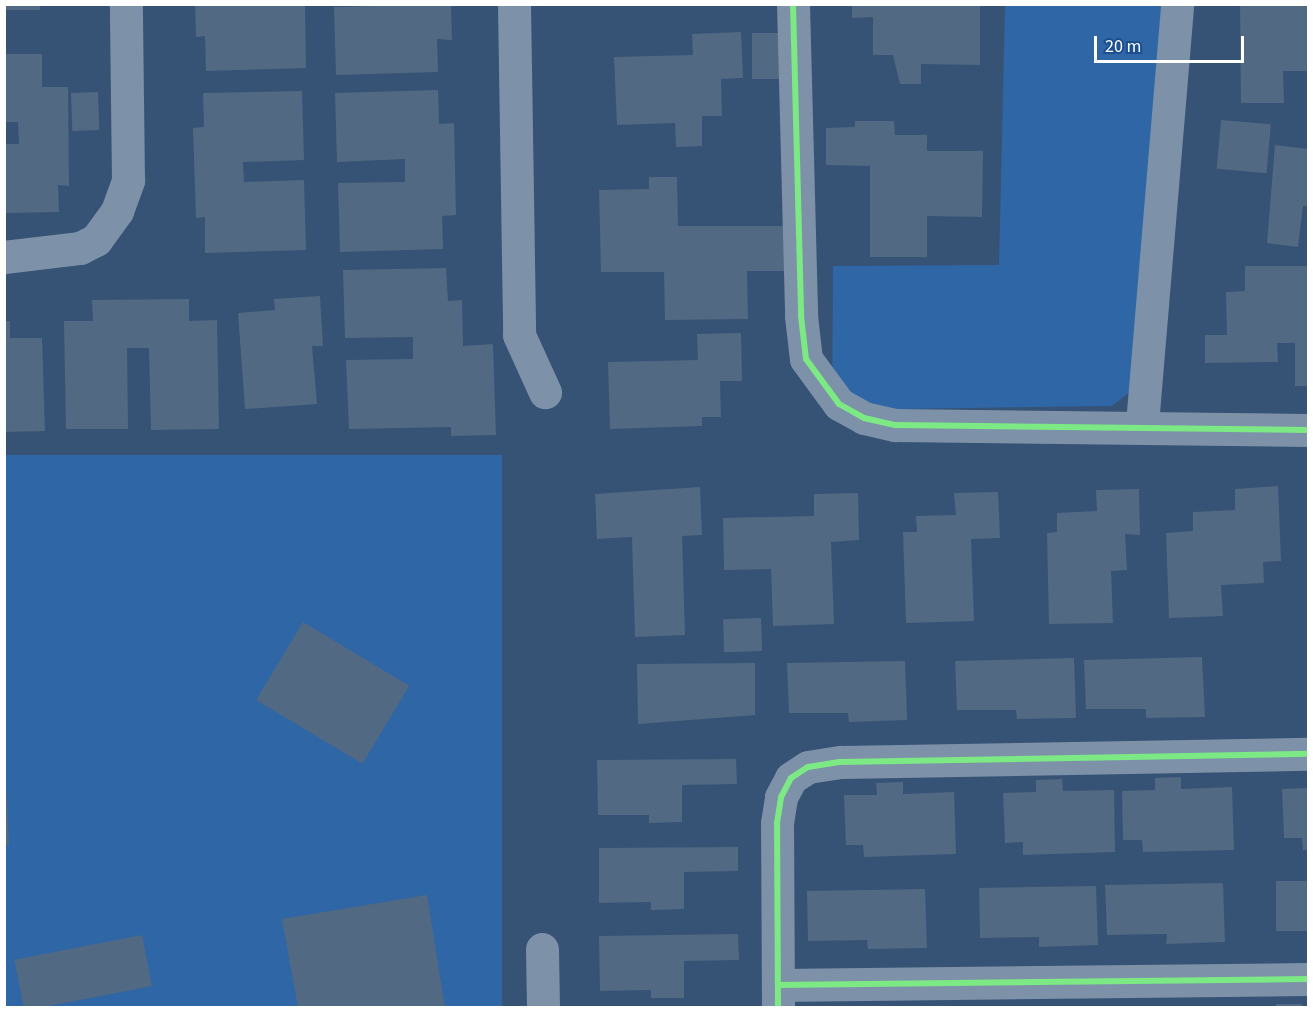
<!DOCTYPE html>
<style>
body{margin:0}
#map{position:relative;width:1313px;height:1012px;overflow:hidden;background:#365274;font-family:"Source Sans 3",sans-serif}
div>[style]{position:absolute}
.green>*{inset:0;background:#2f66a5;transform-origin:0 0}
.building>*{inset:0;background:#526984;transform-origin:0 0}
.minor>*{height:33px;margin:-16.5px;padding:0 16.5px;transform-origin:16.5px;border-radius:16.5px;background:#7d92a8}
.cycleway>*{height:6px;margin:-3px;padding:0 3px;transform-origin:3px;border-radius:3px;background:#7ce984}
span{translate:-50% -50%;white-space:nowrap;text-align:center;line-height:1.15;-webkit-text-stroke:4.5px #1b4f8f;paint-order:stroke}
.frame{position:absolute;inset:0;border:6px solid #fff;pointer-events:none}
.scale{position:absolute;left:1094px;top:36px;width:150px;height:27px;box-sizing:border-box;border:3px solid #fff;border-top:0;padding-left:8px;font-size:18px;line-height:21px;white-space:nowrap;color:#fff;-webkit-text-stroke:4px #1b4f8f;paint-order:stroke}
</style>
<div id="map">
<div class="green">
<i style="clip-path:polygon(1005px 5px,1166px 5px,1135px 388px,1112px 406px,832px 410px,833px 266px,999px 265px)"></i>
<i style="left:5px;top:455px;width:497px;height:553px"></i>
</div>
<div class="building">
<i style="left:4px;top:4px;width:36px;height:6px"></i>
<i style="clip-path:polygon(195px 4px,305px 4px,306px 68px,206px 71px,205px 36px,196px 37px)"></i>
<i style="clip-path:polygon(451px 4px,452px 40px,437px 39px,438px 72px,336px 75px,334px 7px)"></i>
<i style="clip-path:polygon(852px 4px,980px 4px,980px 65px,921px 64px,921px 84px,900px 84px,893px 55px,873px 55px,873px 17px,852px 18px)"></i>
<i style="clip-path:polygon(1240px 4px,1308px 4px,1308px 71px,1283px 71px,1284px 103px,1241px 103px)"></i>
<i style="clip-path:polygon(741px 32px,743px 78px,721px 79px,722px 116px,702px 116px,702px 146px,676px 147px,675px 123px,617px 125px,614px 57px,693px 55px,692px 34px)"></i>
<i style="left:752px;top:33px;width:28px;height:46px"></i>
<i style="clip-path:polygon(4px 54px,42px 54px,42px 87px,68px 87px,69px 186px,58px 185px,59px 212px,4px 213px,4px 144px,19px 144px,18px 122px,4px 122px)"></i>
<i style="clip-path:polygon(438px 90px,439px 124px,454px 123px,456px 215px,442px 216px,443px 249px,340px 252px,338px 183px,405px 182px,405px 159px,337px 162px,335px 93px)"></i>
<i style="clip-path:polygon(302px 91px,304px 160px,243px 162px,244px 182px,304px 180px,306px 250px,205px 253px,205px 217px,196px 218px,193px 128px,204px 127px,203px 93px)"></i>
<i style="left:98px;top:92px;width:38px;height:27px;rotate:88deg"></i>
<i style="left:1221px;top:120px;width:50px;height:49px;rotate:5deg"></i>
<i style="clip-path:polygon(855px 121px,894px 121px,895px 135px,927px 135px,927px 151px,983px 151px,982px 217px,927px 216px,927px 257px,870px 257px,870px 166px,826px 165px,826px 128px,855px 127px)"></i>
<i style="clip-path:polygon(1275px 145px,1308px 149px,1308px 206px,1303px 206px,1298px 247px,1267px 243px)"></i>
<i style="clip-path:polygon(649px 177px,677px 177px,678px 226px,786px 226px,787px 271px,747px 271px,748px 319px,665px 320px,664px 272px,601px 272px,599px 190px,649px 189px)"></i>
<i style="clip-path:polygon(1245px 266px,1308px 266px,1308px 386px,1295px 386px,1295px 343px,1277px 343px,1278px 362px,1205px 363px,1205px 335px,1227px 335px,1226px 292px,1245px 291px)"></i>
<i style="clip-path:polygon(446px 268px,448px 301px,462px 300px,463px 346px,493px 344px,496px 435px,451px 436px,451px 427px,349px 429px,346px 360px,413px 359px,413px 337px,345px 338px,343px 270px)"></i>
<i style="clip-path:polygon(320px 296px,323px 346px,312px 346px,317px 404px,245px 409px,238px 313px,275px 310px,274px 299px)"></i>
<i style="clip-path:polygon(189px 299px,189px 321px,217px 320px,219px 429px,151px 430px,149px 348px,127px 348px,128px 429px,66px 429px,64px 321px,93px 321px,92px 300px)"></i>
<i style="clip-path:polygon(4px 321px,10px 321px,10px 338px,42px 338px,45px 431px,4px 432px)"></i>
<i style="clip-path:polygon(741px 333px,742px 381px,720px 381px,721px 417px,702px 417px,702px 426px,610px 429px,608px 362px,698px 360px,697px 334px)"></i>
<i style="clip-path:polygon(1278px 486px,1281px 561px,1263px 562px,1264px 583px,1221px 585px,1223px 616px,1169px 618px,1166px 533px,1193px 531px,1193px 512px,1235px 510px,1235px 489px)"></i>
<i style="clip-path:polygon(700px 487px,702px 535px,682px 536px,685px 635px,635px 637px,632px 537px,597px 539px,595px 494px)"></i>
<i style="clip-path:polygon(1139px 489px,1140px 535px,1125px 534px,1127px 570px,1111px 571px,1113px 623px,1049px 624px,1047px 533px,1057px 532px,1057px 513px,1097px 511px,1096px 490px)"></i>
<i style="clip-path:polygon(998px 492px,1000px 538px,971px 539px,974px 621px,906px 623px,903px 532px,917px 532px,916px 516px,956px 515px,954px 493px)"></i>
<i style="clip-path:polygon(858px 493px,859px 540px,831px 542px,834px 624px,773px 626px,771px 569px,724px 570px,723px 518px,814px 516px,814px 494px)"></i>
<i style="left:761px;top:618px;width:33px;height:38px;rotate:88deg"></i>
<i style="left:303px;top:622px;width:124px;height:91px;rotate:31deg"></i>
<i style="clip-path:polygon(1202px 657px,1205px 717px,1146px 718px,1146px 709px,1086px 709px,1084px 660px)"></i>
<i style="clip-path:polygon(1074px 658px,1076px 718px,1017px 719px,1016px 710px,957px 710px,955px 661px)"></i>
<i style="clip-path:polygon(905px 661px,907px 720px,849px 722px,848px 713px,789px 713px,787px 663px)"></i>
<i style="clip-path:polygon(755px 663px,755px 715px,638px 724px,637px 664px)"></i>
<i style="clip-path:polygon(736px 759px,737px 784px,682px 785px,682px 822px,649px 823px,649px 815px,598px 815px,597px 760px)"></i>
<i style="clip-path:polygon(1181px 777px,1181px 789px,1232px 787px,1234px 850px,1143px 852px,1142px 840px,1123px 840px,1122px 791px,1155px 790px,1155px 778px)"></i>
<i style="clip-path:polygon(1062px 779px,1063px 791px,1114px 790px,1115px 852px,1023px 855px,1023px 842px,1005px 843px,1003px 793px,1036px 792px,1036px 780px)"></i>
<i style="clip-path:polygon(903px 782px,903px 794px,954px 792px,956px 854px,864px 857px,863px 845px,846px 845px,844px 795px,877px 795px,876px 783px)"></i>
<i style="clip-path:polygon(1308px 788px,1308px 850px,1303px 850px,1302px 838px,1284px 838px,1282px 789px)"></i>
<i style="clip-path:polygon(4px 798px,7px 798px,9px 845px,4px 845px)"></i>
<i style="clip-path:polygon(738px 847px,738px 871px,684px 872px,684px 909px,651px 910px,651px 902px,599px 903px,599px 848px)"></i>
<i style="left:1308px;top:881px;width:50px;height:32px;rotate:90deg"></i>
<i style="clip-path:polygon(1223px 883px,1225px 942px,1166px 944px,1167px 934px,1107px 935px,1105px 885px)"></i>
<i style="clip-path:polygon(1096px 886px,1098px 945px,1039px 947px,1039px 937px,980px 938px,979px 888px)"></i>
<i style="clip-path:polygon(925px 889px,927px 948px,868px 949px,867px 940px,808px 941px,807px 891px)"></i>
<i style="clip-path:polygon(427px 895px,445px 1008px,298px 1008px,282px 919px)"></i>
<i style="clip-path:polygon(738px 934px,739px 960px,684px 961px,684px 998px,651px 998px,651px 990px,600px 991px,599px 936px)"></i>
<i style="left:142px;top:935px;width:52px;height:130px;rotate:79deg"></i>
<i style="left:1276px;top:1004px;width:26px;height:4px"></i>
</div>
<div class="minor">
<i style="left:514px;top:4px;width:331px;rotate:89.1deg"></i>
<i style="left:519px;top:335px;width:63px;rotate:65.5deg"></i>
<i style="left:793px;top:4px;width:312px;rotate:88.5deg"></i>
<i style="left:801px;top:316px;width:43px;rotate:83.4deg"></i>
<i style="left:806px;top:359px;width:56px;rotate:53.7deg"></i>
<i style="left:839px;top:404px;width:29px;rotate:29deg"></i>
<i style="left:864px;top:418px;width:32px;rotate:13deg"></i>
<i style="left:895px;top:425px;width:413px;rotate:0.7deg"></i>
<i style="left:4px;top:257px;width:77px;rotate:-6.8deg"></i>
<i style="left:80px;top:248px;width:18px;rotate:-27deg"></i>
<i style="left:96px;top:240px;width:36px;rotate:-54deg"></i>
<i style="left:117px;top:211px;width:33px;rotate:-70deg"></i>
<i style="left:128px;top:180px;width:176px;rotate:-90.7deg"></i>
<i style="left:1142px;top:424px;width:421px;rotate:-85.2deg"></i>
<i style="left:542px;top:949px;width:59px;rotate:89deg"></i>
<i style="left:778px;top:985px;width:530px;rotate:-0.65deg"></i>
<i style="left:778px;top:1008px;width:185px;rotate:-90.3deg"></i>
<i style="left:777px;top:823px;width:26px;rotate:-81deg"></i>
<i style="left:781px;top:797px;width:21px;rotate:-62deg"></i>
<i style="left:791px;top:778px;width:20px;rotate:-33deg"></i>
<i style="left:808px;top:767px;width:33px;rotate:-9deg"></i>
<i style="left:841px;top:762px;width:467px;rotate:-1deg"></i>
</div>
<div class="cycleway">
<i style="left:793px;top:4px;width:312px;rotate:88.5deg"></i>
<i style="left:801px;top:316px;width:43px;rotate:83.4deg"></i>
<i style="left:806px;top:359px;width:56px;rotate:53.7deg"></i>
<i style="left:839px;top:404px;width:29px;rotate:29deg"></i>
<i style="left:864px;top:418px;width:32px;rotate:13deg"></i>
<i style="left:895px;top:425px;width:413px;rotate:0.7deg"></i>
<i style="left:778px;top:985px;width:530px;rotate:-0.65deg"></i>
<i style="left:778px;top:1008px;width:185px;rotate:-90.3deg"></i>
<i style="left:777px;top:823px;width:26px;rotate:-81deg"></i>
<i style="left:781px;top:797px;width:21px;rotate:-62deg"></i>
<i style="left:791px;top:778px;width:20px;rotate:-33deg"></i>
<i style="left:808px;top:767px;width:33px;rotate:-9deg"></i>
<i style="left:841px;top:762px;width:467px;rotate:-1deg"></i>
</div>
<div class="frame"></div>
<div class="scale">20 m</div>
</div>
